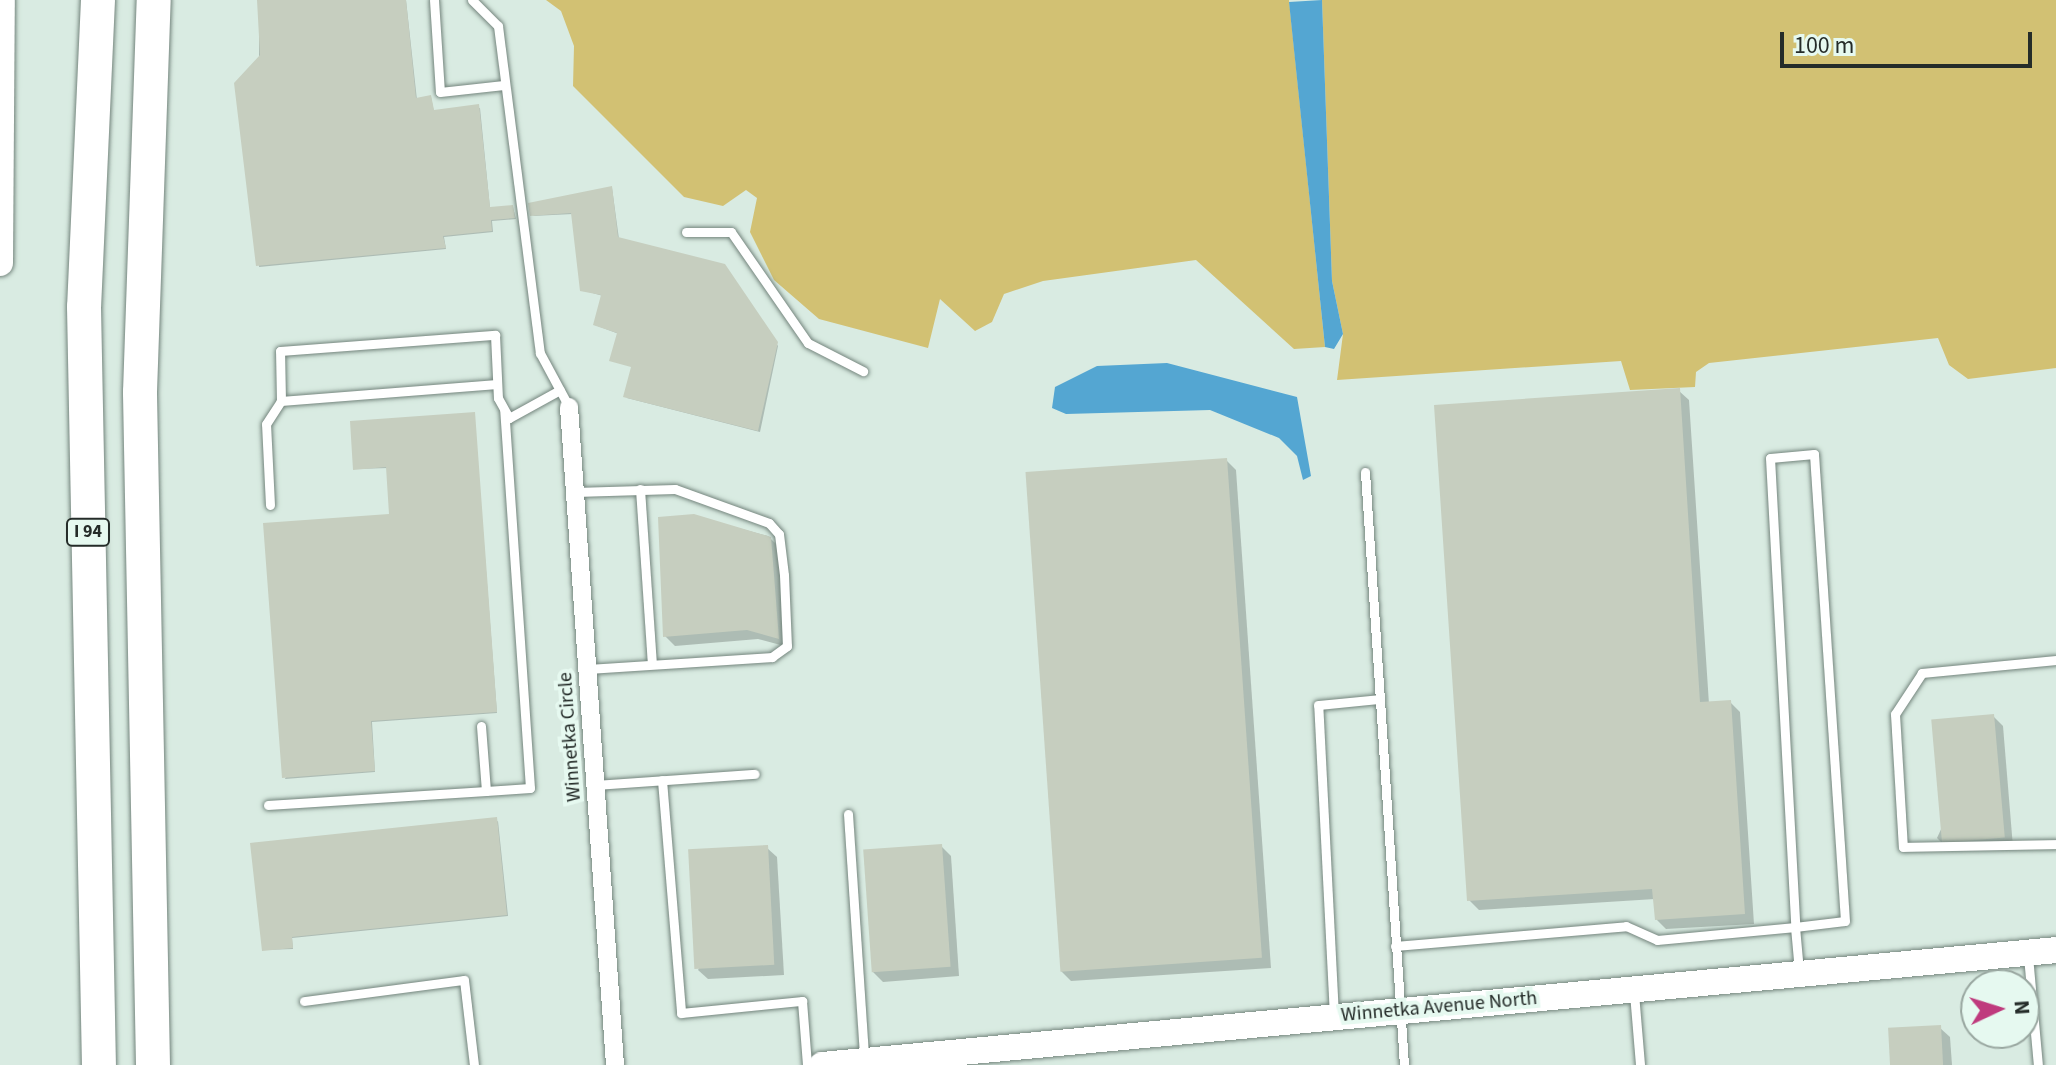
<!DOCTYPE html>
<style>
body{margin:0}
#map{position:relative;width:2056px;height:1065px;overflow:hidden;background:#d9ebe2;font-family:"Source Sans 3",sans-serif}
div>[style]{position:absolute}
.green>*{inset:0;background:#d2c173}
.water>*{inset:0;background:#54a6d2}
.shadow>*{inset:0;background:#0003}
.building>*{inset:0;background:#c6cebf;transform-origin:0 0}
.roads{filter:drop-shadow(0 0 2px #74857d) drop-shadow(0 0 2px #74857d)}
.lane>*{height:9px;margin:-4.5px;padding:0 4.5px;transform-origin:4.5px;border-radius:4.5px;background:#fff}
.street>*{height:18px;margin:-9px;padding:0 9px;transform-origin:9px;border-radius:9px;background:#fff}
.secondary>*{height:26px;margin:-13px;padding:0 13px;transform-origin:13px;border-radius:13px;background:#fff}
.highway>*{height:34px;margin:-17px;padding:0 17px;transform-origin:17px;border-radius:17px;background:#fff}
span{translate:-50% -50%;white-space:nowrap;text-align:center;line-height:1.15;-webkit-text-stroke:8px #e6f9f0;paint-order:stroke}
.shield-label span{padding:2px 6px;background:#e6f9f0;border:2px solid;border-radius:6px;-webkit-text-stroke-width:0}
.shield-label{font-size:18px;color:#252c29;font-weight:700}
.street-label{font-size:20px;color:#252c29}
.north{position:absolute;left:1960px;top:969px;width:80px;height:80px;box-sizing:border-box;background:#e6f9f0;border:2px solid #99a7a0;border-radius:50%;rotate:86deg;font-size:22px;font-weight:700;line-height:32px;text-align:center;color:#252c29}
.north::after{content:'';display:block;margin:auto;width:28px;height:36px;background:#bf3a7d;clip-path:polygon(50% 0,100% 100%,50% 72%,0 100%)}
.scale{position:absolute;left:1780px;top:32px;width:252px;height:36px;box-sizing:border-box;border:4px solid #252c29;border-top:0;padding-left:10px;font-size:24px;line-height:28px;white-space:nowrap;color:#252c29;-webkit-text-stroke:6px #e6f9f0;paint-order:stroke}
</style>
<div id="map">
<div class="green">
<i style="clip-path:polygon(546px 0,1289px 0,1325px 347px,1294px 349px,1196px 260px,1043px 281px,1004px 294px,992px 322px,975px 331px,940px 299px,928px 348px,819px 319px,774px 280px,750px 232px,757px 198px,746px 190px,723px 206px,684px 197px,573px 86px,574px 46px,561px 11px)"></i>
<i style="clip-path:polygon(1322px 0,2056px 0,2056px 368px,1968px 379px,1949px 365px,1938px 338px,1709px 363px,1696px 372px,1695px 387px,1630px 390px,1621px 361px,1337px 380px,1343px 334px,1332px 281px)"></i>
</div>
<div class="water">
<i style="clip-path:polygon(1322px 0,1332px 281px,1343px 334px,1334px 349px,1325px 347px,1289px 2px)"></i>
<i style="clip-path:polygon(1167px 363px,1297px 397px,1311px 476px,1303px 480px,1297px 456px,1279px 438px,1210px 410px,1066px 414px,1052px 408px,1055px 387px,1097px 366px)"></i>
</div>
<div class="shadow">
<i style="clip-path:polygon(259px 0,406px 0,417px 100px,431px 97px,434px 112px,480px 108px,490px 208px,513px 207px,516px 219px,492px 221px,493px 232px,444px 237px,446px 249px,259px 267px)"></i>
<i style="clip-path:polygon(612px 188px,619px 239px,726px 268px,778px 346px,760px 432px,627px 398px,633px 368px,619px 334px,595px 325px,603px 296px,582px 290px,573px 214px,532px 216px)"></i>
<i style="clip-path:polygon(1679px 391px,1689px 400px,1709px 704px,1730px 702px,1740px 712px,1754px 924px,1666px 929px,1657px 920px,1655px 899px,1479px 910px,1469px 900px)"></i>
<i style="clip-path:polygon(474px 414px,497px 713px,372px 722px,375px 772px,285px 779px,391px 516px,388px 468px,355px 469px)"></i>
<i style="clip-path:polygon(1226px 460px,1236px 470px,1271px 968px,1071px 981px,1061px 971px)"></i>
<i style="clip-path:polygon(694px 516px,768px 536px,778px 546px,788px 647px,758px 639px,675px 646px,665px 636px)"></i>
<i style="clip-path:polygon(1993px 716px,2003px 726px,2013px 847px,1947px 848px,1937px 838px)"></i>
<i style="clip-path:polygon(498px 821px,508px 916px,292px 938px,293px 949px,264px 950px)"></i>
<i style="clip-path:polygon(941px 846px,951px 856px,959px 976px,883px 982px,873px 972px)"></i>
<i style="clip-path:polygon(767px 848px,777px 857px,784px 975px,708px 979px,698px 970px)"></i>
<i style="clip-path:polygon(1940px 1028px,1950px 1037px,1952px 1065px,1893px 1065px)"></i>
</div>
<div class="building">
<i style="clip-path:polygon(257px 0,406px 0,416px 98px,431px 95px,434px 110px,479px 104px,490px 207px,513px 205px,515px 218px,491px 220px,492px 231px,443px 236px,446px 248px,256px 266px,234px 83px,260px 55px)"></i>
<i style="clip-path:polygon(612px 186px,618px 237px,725px 264px,778px 342px,758px 431px,623px 397px,631px 367px,609px 361px,617px 333px,593px 325px,601px 295px,580px 291px,571px 213px,530px 216px,528px 203px)"></i>
<i style="clip-path:polygon(1680px 388px,1700px 702px,1731px 700px,1745px 914px,1655px 920px,1652px 889px,1467px 901px,1434px 405px)"></i>
<i style="clip-path:polygon(475px 412px,497px 712px,371px 721px,375px 771px,282px 778px,263px 523px,389px 514px,386px 467px,353px 470px,350px 421px)"></i>
<i style="left:1227px;top:458px;width:501px;height:202px;rotate:86deg"></i>
<i style="clip-path:polygon(694px 514px,771px 537px,779px 639px,747px 630px,663px 637px,658px 517px)"></i>
<i style="left:1994px;top:714px;width:124px;height:63px;rotate:85deg"></i>
<i style="clip-path:polygon(497px 817px,507px 915px,292px 937px,293px 948px,262px 951px,250px 843px)"></i>
<i style="left:942px;top:844px;width:123px;height:79px;rotate:86deg"></i>
<i style="left:768px;top:845px;width:120px;height:80px;rotate:87deg"></i>
<i style="left:1941px;top:1025px;width:40px;height:53px;rotate:87deg"></i>
</div>
<div class="roads">
<div class="lane">
<i style="left:434px;top:0;width:92px;rotate:86.3deg"></i>
<i style="left:440px;top:92px;width:64px;rotate:-6.2deg"></i>
<i style="left:472px;top:0;width:37px;rotate:45deg"></i>
<i style="left:498px;top:26px;width:330px;rotate:82.7deg"></i>
<i style="left:540px;top:353px;width:61px;rotate:61.8deg"></i>
<i style="left:686px;top:232px;width:45px"></i>
<i style="left:731px;top:232px;width:135px;rotate:55.3deg"></i>
<i style="left:808px;top:343px;width:62px;rotate:27deg"></i>
<i style="left:497px;top:384px;width:217px;rotate:175.5deg"></i>
<i style="left:281px;top:401px;width:50px;rotate:-91.1deg"></i>
<i style="left:280px;top:351px;width:216px;rotate:-4.3deg"></i>
<i style="left:495px;top:335px;width:63px;rotate:87.3deg"></i>
<i style="left:498px;top:398px;width:23px;rotate:61deg"></i>
<i style="left:509px;top:418px;width:58px;rotate:-28.8deg"></i>
<i style="left:1365px;top:472px;width:594px;rotate:86.24deg"></i>
<i style="left:640px;top:489px;width:175px;rotate:86.1deg"></i>
<i style="left:575px;top:492px;width:100px;rotate:-1.7deg"></i>
<i style="left:675px;top:489px;width:100px;rotate:19.9deg"></i>
<i style="left:769px;top:523px;width:15px;rotate:48deg"></i>
<i style="left:779px;top:534px;width:41px;rotate:83deg"></i>
<i style="left:784px;top:575px;width:71px;rotate:87.6deg"></i>
<i style="left:787px;top:646px;width:19px;rotate:144deg"></i>
<i style="left:772px;top:657px;width:184px;rotate:176.3deg"></i>
<i style="left:270px;top:505px;width:81px;rotate:-92.8deg"></i>
<i style="left:266px;top:424px;width:27px;rotate:-57deg"></i>
<i style="left:2056px;top:660px;width:135px;rotate:174.5deg"></i>
<i style="left:1922px;top:673px;width:49px;rotate:123.4deg"></i>
<i style="left:1895px;top:714px;width:133px;rotate:86.6deg"></i>
<i style="left:1903px;top:847px;width:153px;rotate:-1.1deg"></i>
<i style="left:481px;top:726px;width:65px;rotate:85.6deg"></i>
<i style="left:486px;top:791px;width:44px;rotate:-3.9deg"></i>
<i style="left:530px;top:788px;width:378px;rotate:-93.9deg"></i>
<i style="left:662px;top:780px;width:234px;rotate:85.3deg"></i>
<i style="left:681px;top:1013px;width:122px;rotate:-5.7deg"></i>
<i style="left:802px;top:1001px;width:64px;rotate:85.5deg"></i>
<i style="left:596px;top:785px;width:159px;rotate:-4deg"></i>
<i style="left:268px;top:805px;width:218px;rotate:-3.7deg"></i>
<i style="left:848px;top:814px;width:245px;rotate:86.2deg"></i>
<i style="left:1395px;top:946px;width:232px;rotate:-4.9deg"></i>
<i style="left:1626px;top:926px;width:34px;rotate:24deg"></i>
<i style="left:1657px;top:940px;width:139px;rotate:-5.4deg"></i>
<i style="left:1795px;top:927px;width:50px;rotate:-6.8deg"></i>
<i style="left:1845px;top:921px;width:468px;rotate:-93.8deg"></i>
<i style="left:1814px;top:454px;width:44px;rotate:174.8deg"></i>
<i style="left:1770px;top:458px;width:470px;rotate:86.9deg"></i>
<i style="left:1795px;top:927px;width:44px;rotate:84.8deg"></i>
<i style="left:2028px;top:956px;width:109px;rotate:84.8deg"></i>
<i style="left:1634px;top:993px;width:72px;rotate:85.2deg"></i>
<i style="left:304px;top:1001px;width:161px;rotate:-7.5deg"></i>
<i style="left:464px;top:980px;width:86px;rotate:83.3deg"></i>
<i style="left:1334px;top:1016px;width:311px;rotate:-92.9deg"></i>
<i style="left:1318px;top:705px;width:61px;rotate:-5.6deg"></i>
</div>
<div class="street">
<i style="left:569px;top:407px;width:660px;rotate:86deg"></i>
</div>
<div class="secondary">
<i style="left:0;top:263px;width:263px;rotate:-89.6deg"></i>
<i style="left:822px;top:1065px;width:1239px;rotate:-5.32deg"></i>
</div>
<div class="highway">
<i style="left:98px;top:0;width:307px;rotate:92.6deg"></i>
<i style="left:84px;top:307px;width:758px;rotate:88.87deg"></i>
<i style="left:153px;top:1065px;width:673px;rotate:-91.11deg"></i>
<i style="left:140px;top:392px;width:392px;rotate:-88deg"></i>
</div>
</div>
<div class="shield-label">
<span style="left:88px;top:532px">I 94</span>
</div>
<div class="street-label">
<span style="left:570px;top:737px;rotate:-94deg">Winnetka Circle</span>
<span style="left:1439px;top:1007px;rotate:-5deg">Winnetka Avenue North</span>
</div>
<div class="north">N</div>
<div class="scale">100 m</div>
</div>
